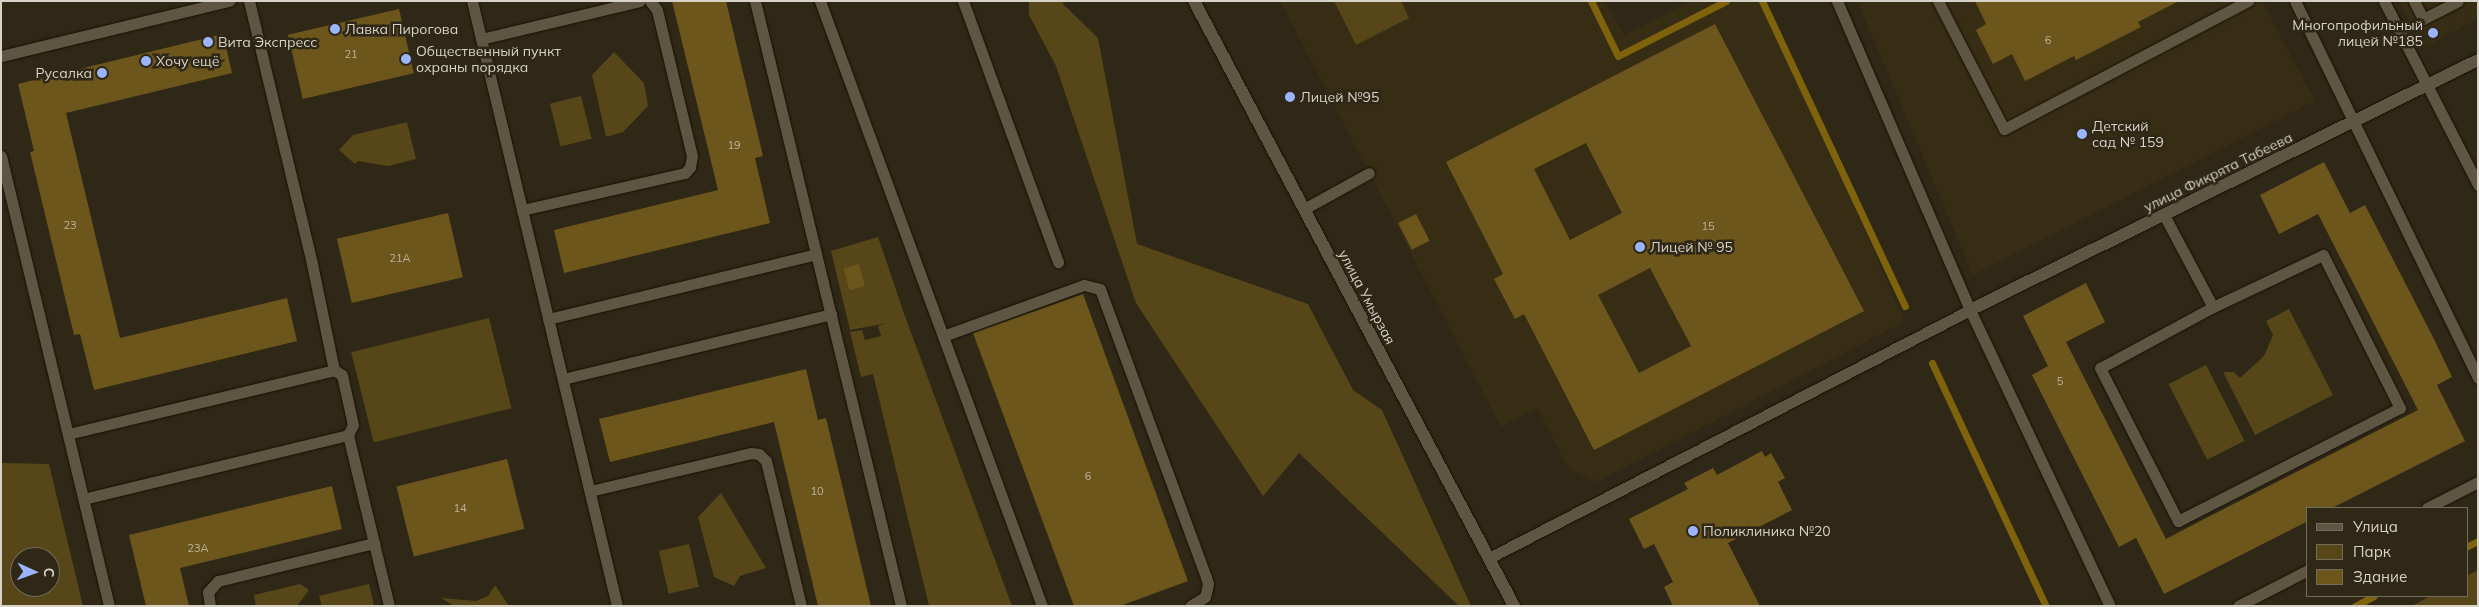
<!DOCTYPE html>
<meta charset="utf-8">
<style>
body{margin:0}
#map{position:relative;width:2479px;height:607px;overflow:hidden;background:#2f2816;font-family:Mulish,sans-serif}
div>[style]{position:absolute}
.built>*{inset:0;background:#372d14}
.green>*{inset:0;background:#574617;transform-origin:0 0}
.stream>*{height:7px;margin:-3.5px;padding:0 3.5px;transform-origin:3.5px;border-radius:3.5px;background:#7e620c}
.building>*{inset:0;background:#6c561c;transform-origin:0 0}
.roads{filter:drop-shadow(0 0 1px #171002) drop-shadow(0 0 1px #171002)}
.service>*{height:11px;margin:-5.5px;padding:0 5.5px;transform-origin:5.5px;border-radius:5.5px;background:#5e5643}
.minor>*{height:12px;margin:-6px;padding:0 6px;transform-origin:6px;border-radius:6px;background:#5e5643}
.tertiary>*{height:12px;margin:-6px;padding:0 6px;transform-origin:6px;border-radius:6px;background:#5e5643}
.dots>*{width:14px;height:14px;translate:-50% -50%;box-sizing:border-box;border:2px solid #2f2816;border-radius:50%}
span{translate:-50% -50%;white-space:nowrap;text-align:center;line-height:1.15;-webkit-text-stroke:5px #2f2816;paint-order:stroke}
.number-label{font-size:11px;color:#bcb39c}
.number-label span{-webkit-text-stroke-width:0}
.poi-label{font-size:14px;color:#d7d2c7}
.right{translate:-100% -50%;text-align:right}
.left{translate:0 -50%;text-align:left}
.street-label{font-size:14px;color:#d7d2c7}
.frame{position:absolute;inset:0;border:2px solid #d7d2c7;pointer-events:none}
.legend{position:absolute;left:2306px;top:507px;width:162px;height:90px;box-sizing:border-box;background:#2f2816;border:1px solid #726c5d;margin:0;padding:6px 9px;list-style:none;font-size:15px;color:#d7d2c7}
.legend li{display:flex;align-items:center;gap:10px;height:25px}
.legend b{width:25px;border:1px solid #726c5d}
.north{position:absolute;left:10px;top:547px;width:50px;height:50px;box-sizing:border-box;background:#2f2816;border:1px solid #726c5d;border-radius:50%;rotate:92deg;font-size:14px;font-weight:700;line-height:20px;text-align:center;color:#d7d2c7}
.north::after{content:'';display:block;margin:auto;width:18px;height:22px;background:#9ab5fd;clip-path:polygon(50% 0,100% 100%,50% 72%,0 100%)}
</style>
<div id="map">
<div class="built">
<i style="clip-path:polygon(1280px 1px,1605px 1px,1624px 35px,1691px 1px,1767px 1px,1904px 322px,1597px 482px,1569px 469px,1537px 408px,1501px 427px)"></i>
<i style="clip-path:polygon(1857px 1px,2262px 1px,2315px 101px,1973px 275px)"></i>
<i style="clip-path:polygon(2399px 1px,2478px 1px,2478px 19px,2423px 48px)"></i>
</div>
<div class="green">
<i style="clip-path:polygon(1029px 1px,1067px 1px,1062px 3px,1098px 38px,1137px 244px,1308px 304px,1353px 390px,1382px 410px,1471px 606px,1459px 606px,1299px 453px,1263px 496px,1136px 303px,1056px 66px,1029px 15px)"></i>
<i style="clip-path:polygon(1334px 1px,1401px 1px,1409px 18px,1356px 45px)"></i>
<i style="clip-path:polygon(614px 52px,644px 83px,648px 106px,623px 132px,610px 136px,606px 136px,592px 75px)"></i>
<i style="left:581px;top:96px;width:44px;height:32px;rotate:76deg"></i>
<i style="clip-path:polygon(407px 122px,416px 159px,388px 166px,358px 161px,355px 164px,339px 150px,353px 135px)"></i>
<i style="clip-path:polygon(878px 237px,906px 319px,1012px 606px,929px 606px,873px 374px,861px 377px,850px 332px,862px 330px,865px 340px,881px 336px,878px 326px,888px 323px,850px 330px,831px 251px)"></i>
<i style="clip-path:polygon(2289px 309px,2333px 395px,2255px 435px,2223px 372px,2234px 372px,2240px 378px,2264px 356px,2273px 335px,2266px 321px)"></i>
<i style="left:489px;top:318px;width:93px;height:142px;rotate:76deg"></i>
<i style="left:2206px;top:365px;width:85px;height:42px;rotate:63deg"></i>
<i style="clip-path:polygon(evenodd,1px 463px,49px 464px,83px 606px,1px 606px,1px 463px,20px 557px,50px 557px,50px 587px,20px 587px,20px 557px)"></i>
<i style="clip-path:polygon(721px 493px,766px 568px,740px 576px,734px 586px,714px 577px,698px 517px)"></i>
<i style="left:689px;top:544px;width:44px;height:31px;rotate:77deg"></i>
<i style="clip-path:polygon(2478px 570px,2478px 606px,2412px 606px,2430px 596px,2468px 596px,2468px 575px)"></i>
<i style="clip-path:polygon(300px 584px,309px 590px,297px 606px,256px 606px,254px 595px)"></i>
<i style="clip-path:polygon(369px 584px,374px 606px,322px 606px,319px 596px)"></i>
<i style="clip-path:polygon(495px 585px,509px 606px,454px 606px,441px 598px,476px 601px,488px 596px)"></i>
</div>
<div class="stream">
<i style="left:1591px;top:1px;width:61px;rotate:63.9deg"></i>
<i style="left:1618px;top:56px;width:121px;rotate:-27deg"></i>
<i style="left:1762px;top:1px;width:337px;rotate:64.9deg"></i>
<i style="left:1932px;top:363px;width:268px;rotate:64.9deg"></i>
<i style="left:2468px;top:546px;width:11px;rotate:-27deg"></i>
<i style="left:2355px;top:606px;width:21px;rotate:-28deg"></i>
</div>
<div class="building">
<i style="clip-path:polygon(672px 1px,726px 1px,763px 156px,755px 158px,770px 223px,564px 273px,554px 230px,718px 190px)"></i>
<i style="clip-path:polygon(1975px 1px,2179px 1px,2138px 22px,2141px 27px,2076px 60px,2074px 56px,2025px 81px,2012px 54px,1993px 64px,1976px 30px,1986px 24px)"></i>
<i style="left:399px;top:9px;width:66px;height:114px;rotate:77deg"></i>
<i style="clip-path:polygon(evenodd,1715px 24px,1864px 311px,1594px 450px,1524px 314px,1515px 319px,1494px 279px,1503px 274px,1446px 162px,1715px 24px,1586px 143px,1622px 213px,1570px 240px,1534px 169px,1586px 143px,1715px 24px,1650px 268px,1691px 346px,1639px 373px,1598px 295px,1650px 268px)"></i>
<i style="clip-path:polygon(223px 34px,232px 73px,66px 113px,120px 338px,287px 298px,297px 341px,94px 390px,80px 334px,74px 335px,30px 152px,34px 151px,18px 84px)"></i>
<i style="clip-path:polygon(2324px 162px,2350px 213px,2365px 205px,2434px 339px,2452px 377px,2437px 385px,2465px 441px,2332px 508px,2308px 508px,2308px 521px,2164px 594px,2136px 538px,2119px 547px,2032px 375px,2048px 366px,2023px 316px,2086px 283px,2105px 322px,2066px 342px,2166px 539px,2208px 517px,2418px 410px,2318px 214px,2279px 234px,2260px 195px)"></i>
<i style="left:448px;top:213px;width:66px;height:114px;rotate:77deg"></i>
<i style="left:1416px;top:214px;width:30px;height:20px;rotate:63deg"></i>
<i style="left:859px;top:264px;width:23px;height:16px;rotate:75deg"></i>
<i style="clip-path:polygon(1083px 294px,1188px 581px,1120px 606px,1074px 606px,973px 333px)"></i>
<i style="clip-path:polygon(806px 369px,818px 420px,826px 418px,871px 606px,818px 606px,774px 422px,610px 462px,599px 419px)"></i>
<i style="clip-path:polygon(1762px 451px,1765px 457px,1771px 453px,1785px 478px,1778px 482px,1792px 510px,1728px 543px,1760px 606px,1673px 606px,1664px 587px,1673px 582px,1654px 544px,1644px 549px,1629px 519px,1688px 489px,1684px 483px,1713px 468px,1717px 475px)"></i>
<i style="left:507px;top:459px;width:72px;height:114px;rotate:76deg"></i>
<i style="clip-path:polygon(332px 486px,342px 529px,180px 568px,189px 606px,146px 606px,129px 535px)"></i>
</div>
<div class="roads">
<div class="service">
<i style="left:249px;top:1px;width:270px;rotate:76.5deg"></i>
<i style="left:312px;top:264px;width:108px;rotate:78.3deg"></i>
<i style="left:472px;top:1px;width:622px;rotate:76.52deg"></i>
<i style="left:755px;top:1px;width:622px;rotate:76.43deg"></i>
<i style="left:820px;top:1px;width:644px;rotate:69.85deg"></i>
<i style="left:963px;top:1px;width:278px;rotate:70deg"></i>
<i style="left:1837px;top:1px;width:336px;rotate:66.7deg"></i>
<i style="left:1970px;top:310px;width:327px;rotate:64.7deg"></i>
<i style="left:1938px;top:1px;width:144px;rotate:62.7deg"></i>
<i style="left:2004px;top:129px;width:276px;rotate:-27.7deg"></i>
<i style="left:2295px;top:1px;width:419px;rotate:64.1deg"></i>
<i style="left:2384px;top:1px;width:207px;rotate:62.9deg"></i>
<i style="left:2414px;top:1px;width:20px;rotate:63deg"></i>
<i style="left:2423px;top:19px;width:39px;rotate:-27deg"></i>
<i style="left:481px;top:39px;width:163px;rotate:-13.4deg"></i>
<i style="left:1px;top:56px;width:235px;rotate:-13.6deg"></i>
<i style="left:1px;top:156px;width:463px;rotate:76.5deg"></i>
<i style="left:1304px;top:209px;width:74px;rotate:-29deg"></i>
<i style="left:522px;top:210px;width:167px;rotate:-12.8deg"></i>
<i style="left:685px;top:173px;width:8px;rotate:-50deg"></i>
<i style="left:690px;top:167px;width:11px;rotate:-80deg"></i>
<i style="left:692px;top:156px;width:150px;rotate:-103.5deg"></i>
<i style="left:657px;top:10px;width:11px;rotate:-128deg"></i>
<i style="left:2164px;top:215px;width:104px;rotate:62deg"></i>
<i style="left:2213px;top:307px;width:128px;rotate:151.6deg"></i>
<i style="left:2100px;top:368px;width:172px;rotate:63deg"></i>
<i style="left:2178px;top:521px;width:249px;rotate:-27deg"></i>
<i style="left:2400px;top:408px;width:171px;rotate:-116.7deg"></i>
<i style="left:2323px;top:255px;width:122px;rotate:154.7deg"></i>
<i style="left:548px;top:319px;width:276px;rotate:-13.6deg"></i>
<i style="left:943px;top:336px;width:150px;rotate:-19.9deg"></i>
<i style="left:1084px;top:285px;width:16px;rotate:14deg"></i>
<i style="left:1100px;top:289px;width:307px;rotate:69.8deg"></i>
<i style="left:1206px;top:577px;width:7px;rotate:74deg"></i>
<i style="left:1208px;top:584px;width:13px;rotate:103deg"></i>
<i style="left:1205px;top:597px;width:17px;rotate:149deg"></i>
<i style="left:563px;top:379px;width:276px;rotate:-13.6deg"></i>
<i style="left:68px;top:434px;width:274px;rotate:-13.5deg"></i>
<i style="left:334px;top:370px;width:9px;rotate:32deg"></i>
<i style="left:342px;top:375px;width:51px;rotate:77.6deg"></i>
<i style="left:353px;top:425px;width:11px;rotate:117deg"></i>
<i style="left:348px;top:435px;width:272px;rotate:166.4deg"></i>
<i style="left:348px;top:435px;width:176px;rotate:76.5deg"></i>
<i style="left:590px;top:491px;width:165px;rotate:-13.3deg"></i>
<i style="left:751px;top:453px;width:8px;rotate:7deg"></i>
<i style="left:759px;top:454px;width:10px;rotate:45deg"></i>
<i style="left:766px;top:461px;width:149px;rotate:76.4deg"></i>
<i style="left:2427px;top:508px;width:57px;rotate:-27deg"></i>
<i style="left:1489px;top:558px;width:541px;rotate:-27.28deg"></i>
<i style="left:210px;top:606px;width:14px;rotate:-98deg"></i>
<i style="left:208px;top:592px;width:15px;rotate:-48deg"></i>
<i style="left:218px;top:581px;width:161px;rotate:-13.7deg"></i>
<i style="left:2238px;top:606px;width:79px;rotate:-27.2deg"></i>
</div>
<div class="minor">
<i style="left:1970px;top:310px;width:566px;rotate:-26.2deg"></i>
</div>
<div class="tertiary">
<i style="left:1194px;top:1px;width:684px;rotate:62.12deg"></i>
</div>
</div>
<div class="dots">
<i style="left:335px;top:29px;background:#9ab5fd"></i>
<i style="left:2433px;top:33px;background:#9ab5fd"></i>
<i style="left:208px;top:42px;background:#9ab5fd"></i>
<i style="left:406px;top:59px;background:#9ab5fd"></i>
<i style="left:146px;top:61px;background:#9ab5fd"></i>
<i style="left:102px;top:73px;background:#9ab5fd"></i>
<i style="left:1290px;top:97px;background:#9ab5fd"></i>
<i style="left:2082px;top:134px;background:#9ab5fd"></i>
<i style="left:1640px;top:247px;background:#9ab5fd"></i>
<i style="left:1693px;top:531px;background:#9ab5fd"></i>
</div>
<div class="number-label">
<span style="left:2048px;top:40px">6</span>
<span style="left:351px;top:54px">21</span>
<span style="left:734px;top:145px">19</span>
<span style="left:70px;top:225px">23</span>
<span style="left:1708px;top:226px">15</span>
<span style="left:400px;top:258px">21А</span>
<span style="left:2060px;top:381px">5</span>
<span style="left:1088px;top:476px">6</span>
<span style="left:817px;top:491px">10</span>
<span style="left:460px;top:508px">14</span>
<span style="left:198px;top:548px">23А</span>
</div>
<div class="poi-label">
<span class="right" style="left:2423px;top:33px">Многопрофильный<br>лицей №185</span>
<span class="left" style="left:345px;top:29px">Лавка Пирогова</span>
<span class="left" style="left:218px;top:42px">Вита Экспресс</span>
<span class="left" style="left:416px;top:59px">Общественный пункт<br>охраны порядка</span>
<span class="left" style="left:156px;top:61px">Хочу ещё</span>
<span class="right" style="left:92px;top:73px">Русалка</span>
<span class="left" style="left:1300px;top:97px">Лицей №95</span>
<span class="left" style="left:2092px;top:134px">Детский<br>сад № 159</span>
<span class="left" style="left:1650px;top:247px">Лицей № 95</span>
<span class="left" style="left:1703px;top:531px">Поликлиника №20</span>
</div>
<div class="street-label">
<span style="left:2218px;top:172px;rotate:-26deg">улица Фикрята Табеева</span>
<span style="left:1367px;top:297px;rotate:62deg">улица Умырзая</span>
</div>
<div class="frame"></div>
<ul class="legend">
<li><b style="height:6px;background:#5e5643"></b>Улица</li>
<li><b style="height:14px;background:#574617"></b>Парк</li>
<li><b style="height:14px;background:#6c561c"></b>Здание</li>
</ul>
<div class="north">С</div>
</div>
